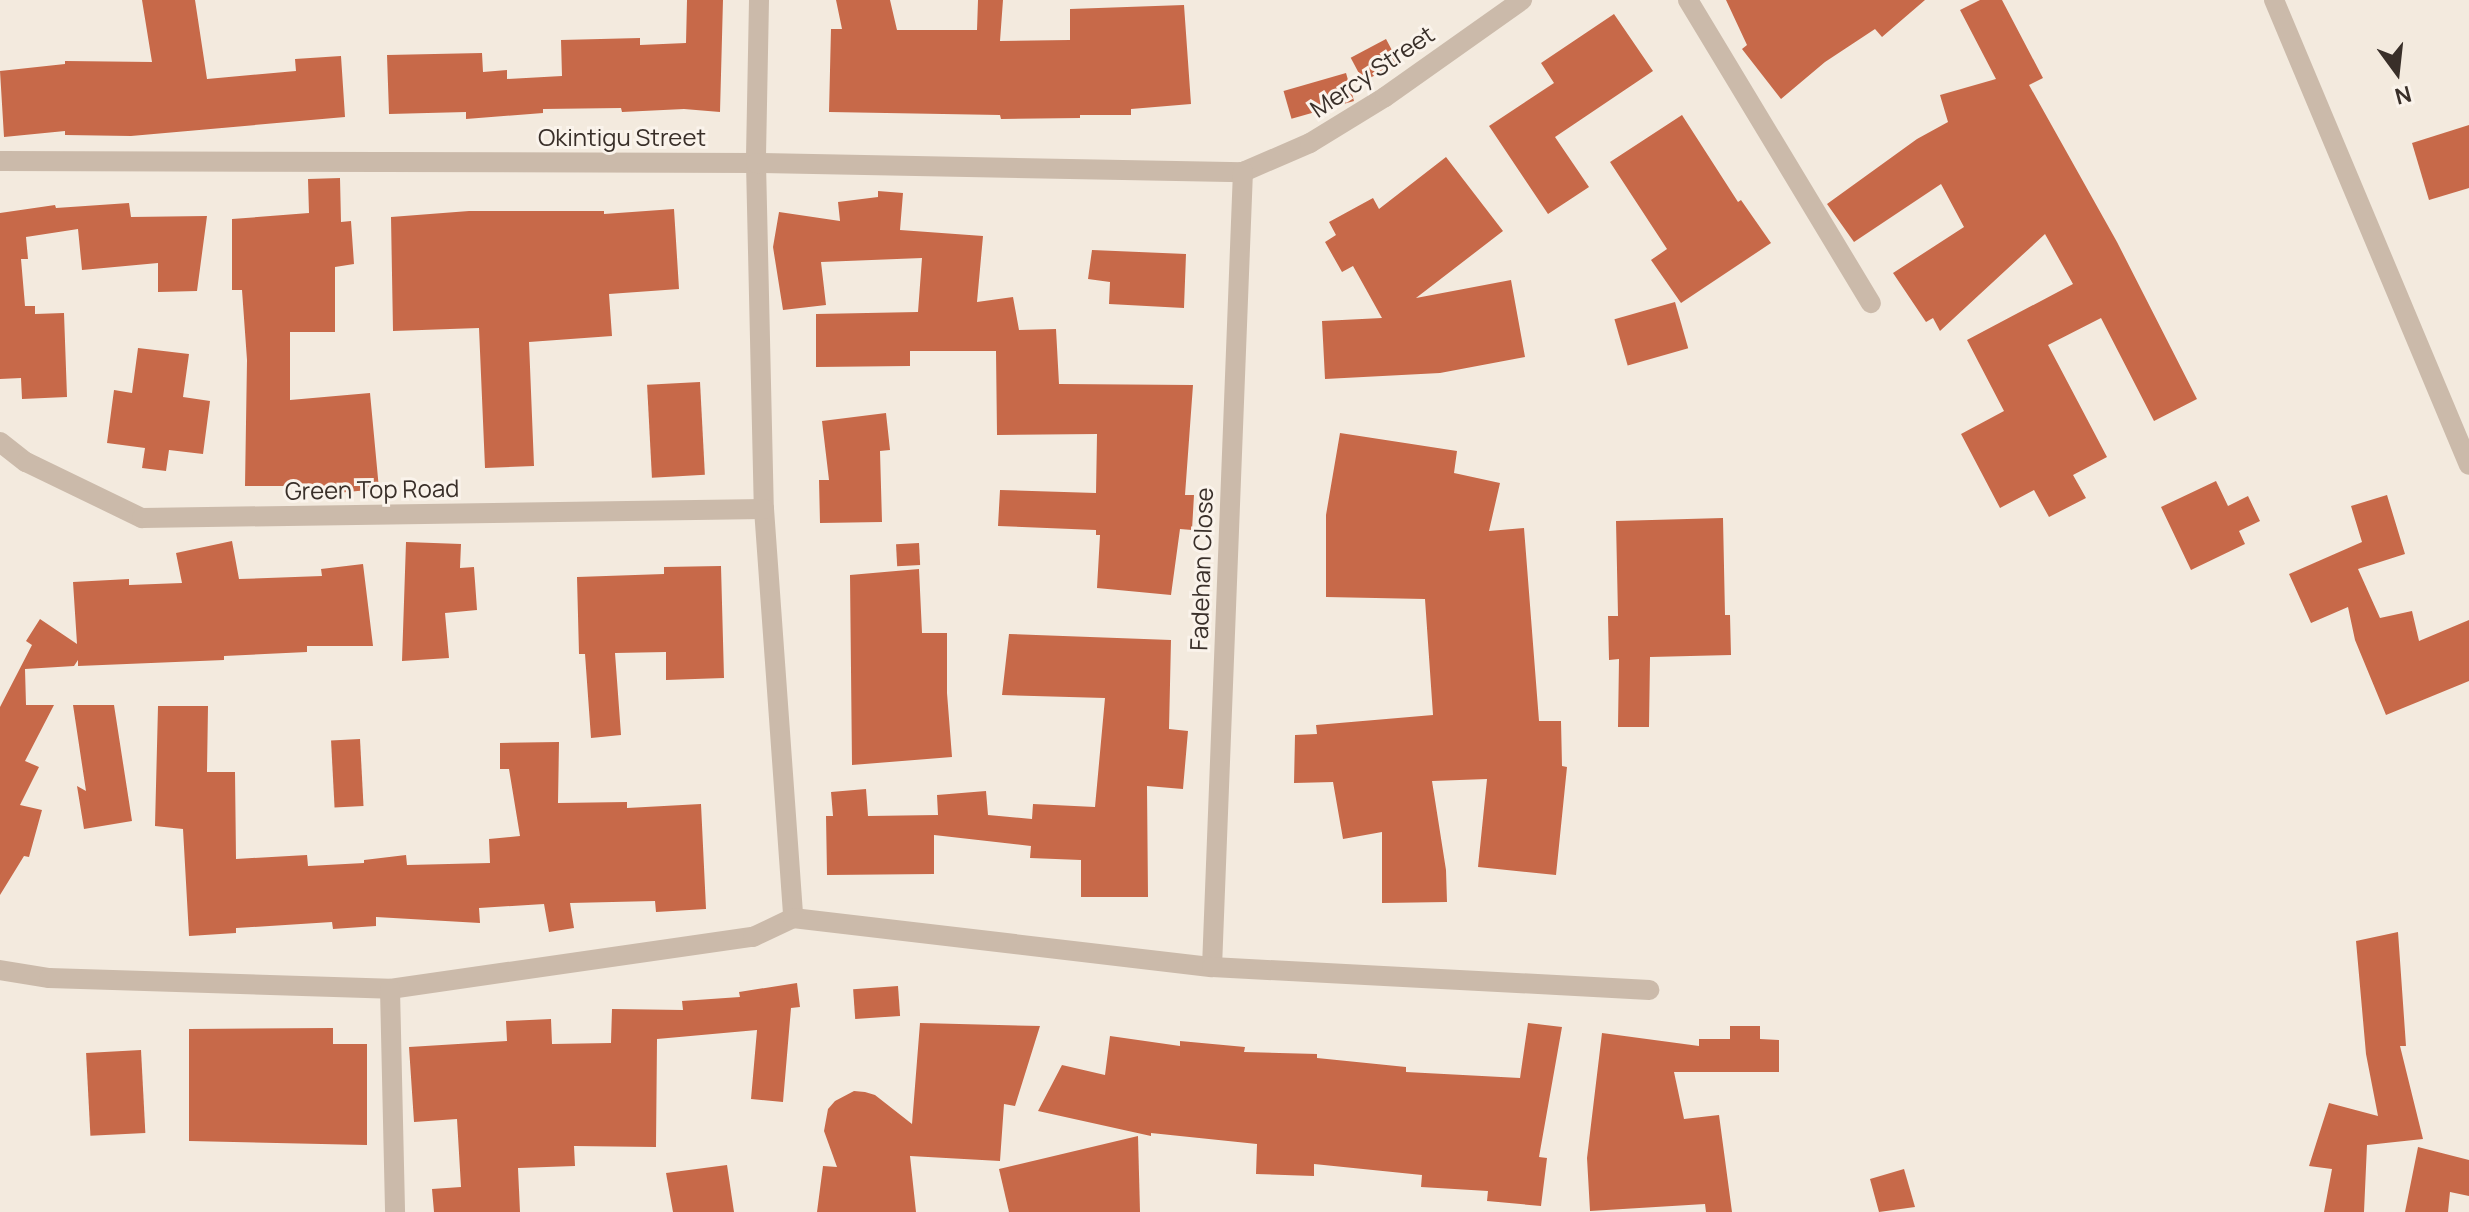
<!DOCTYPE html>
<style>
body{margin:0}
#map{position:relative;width:2469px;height:1212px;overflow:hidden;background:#f3eade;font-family:Manrope,sans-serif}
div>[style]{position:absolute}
.building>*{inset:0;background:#c76949;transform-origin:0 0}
.minor>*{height:20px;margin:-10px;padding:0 10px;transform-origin:10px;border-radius:10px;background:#cbbaaa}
span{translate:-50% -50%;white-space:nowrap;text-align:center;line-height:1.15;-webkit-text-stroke:6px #faf3eb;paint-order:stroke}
.street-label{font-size:24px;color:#392f29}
.north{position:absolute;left:2357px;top:32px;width:80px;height:80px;-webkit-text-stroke:6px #faf3eb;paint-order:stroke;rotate:165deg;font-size:22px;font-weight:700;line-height:32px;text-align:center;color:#392f29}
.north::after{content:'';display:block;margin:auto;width:28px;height:36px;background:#392f29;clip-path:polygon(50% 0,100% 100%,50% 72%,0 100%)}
</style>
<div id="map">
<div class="building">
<i style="clip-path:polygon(142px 0,195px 0,207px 79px,296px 71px,295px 59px,341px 56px,345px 117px,131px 136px,65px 135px,65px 131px,4px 137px,0 71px,65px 64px,65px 61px,152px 62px)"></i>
<i style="clip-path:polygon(687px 0,723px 0,720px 112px,684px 109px,622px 112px,621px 108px,543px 109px,543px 113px,466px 119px,466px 112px,389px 114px,387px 55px,482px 53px,483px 72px,507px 70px,507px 79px,562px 76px,561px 40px,640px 38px,640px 45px,686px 43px)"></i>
<i style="clip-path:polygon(836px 0,890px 0,897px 30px,977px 30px,978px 0,1003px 0,1000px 41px,1070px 40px,1070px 9px,1184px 5px,1191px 104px,1131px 109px,1131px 115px,1080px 115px,1080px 118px,1001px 119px,1000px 115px,829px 112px,831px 29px,842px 29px)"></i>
<i style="clip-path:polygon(1726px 0,1925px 0,1882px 37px,1875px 29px,1825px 62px,1781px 99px,1742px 49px,1747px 45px)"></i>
<i style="clip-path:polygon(1980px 0,2002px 0,2043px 78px,2029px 85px,2117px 242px,2197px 399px,2154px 421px,2101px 318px,2048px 345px,2107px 457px,2073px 475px,2086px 498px,2049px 517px,2034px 490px,2000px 508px,1961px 434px,2004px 411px,1967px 340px,2073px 284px,2045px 234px,1940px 331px,1933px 318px,1926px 322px,1893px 273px,1964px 227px,1941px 184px,1854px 242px,1827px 204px,1917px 139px,1948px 122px,1940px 95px,1996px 79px,1960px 10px)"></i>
<i style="clip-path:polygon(1614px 14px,1653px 71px,1555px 137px,1589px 187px,1548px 214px,1489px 126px,1554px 83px,1541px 63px)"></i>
<i style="left:1386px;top:39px;width:27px;height:40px;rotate:62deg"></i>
<i style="left:1346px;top:73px;width:29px;height:65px;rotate:74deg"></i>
<i style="clip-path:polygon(1682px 115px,1738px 202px,1741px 200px,1771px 243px,1681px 303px,1651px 260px,1667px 249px,1610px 162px)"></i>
<i style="clip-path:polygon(2469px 125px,2469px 188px,2429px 200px,2412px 143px)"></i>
<i style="clip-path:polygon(1446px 157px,1503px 231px,1416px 298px,1511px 280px,1525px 357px,1440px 373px,1325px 379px,1322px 321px,1382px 318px,1353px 266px,1342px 272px,1325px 242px,1336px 235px,1329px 222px,1373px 198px,1379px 209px)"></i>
<i style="clip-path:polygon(340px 178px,341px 222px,351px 221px,354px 264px,335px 267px,335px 332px,290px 332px,290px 400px,370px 393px,379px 489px,326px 494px,325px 486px,245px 486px,247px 360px,242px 290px,232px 290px,232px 219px,309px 213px,308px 179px)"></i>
<i style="clip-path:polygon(878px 191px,903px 193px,900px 230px,983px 236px,977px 302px,1013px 297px,1019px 330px,1056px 329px,1059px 384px,1193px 385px,1185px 495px,1194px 495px,1192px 530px,1180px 529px,1171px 595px,1097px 588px,1100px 535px,1096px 535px,1096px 530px,998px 526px,1000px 490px,1096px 493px,1097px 434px,997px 435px,996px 351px,910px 351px,910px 366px,816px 367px,816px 314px,918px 312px,922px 258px,821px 262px,826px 305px,783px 310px,773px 247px,779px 212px,840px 221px,838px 202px,878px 197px)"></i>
<i style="clip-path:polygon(129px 203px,131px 217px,207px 216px,197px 291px,158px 292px,158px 263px,82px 270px,78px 229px,26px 237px,28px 259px,21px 259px,25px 306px,35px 306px,35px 314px,64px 313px,67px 397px,22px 399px,21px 378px,0 379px,0 213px,55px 205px,56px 208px)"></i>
<i style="clip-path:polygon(674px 209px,679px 289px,609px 294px,612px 336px,529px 342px,534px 466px,485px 468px,479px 328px,393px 331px,391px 217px,469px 211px,604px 211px,604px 214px)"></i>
<i style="clip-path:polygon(1092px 250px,1186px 254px,1184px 308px,1109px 304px,1110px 282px,1088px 279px)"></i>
<i style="left:1675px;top:302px;width:48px;height:63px;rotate:74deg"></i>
<i style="clip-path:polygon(138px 348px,189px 354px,183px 397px,210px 401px,203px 454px,169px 450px,166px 471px,142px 468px,145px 448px,107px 443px,114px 390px,132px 393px)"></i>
<i style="left:700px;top:382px;width:93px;height:53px;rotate:87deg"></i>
<i style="clip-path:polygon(886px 413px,890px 450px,880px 451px,882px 522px,820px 523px,819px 480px,829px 480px,822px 421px)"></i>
<i style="clip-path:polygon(1340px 433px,1457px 451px,1454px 473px,1500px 483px,1489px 531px,1524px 528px,1539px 721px,1561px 721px,1562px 766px,1567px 767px,1556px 875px,1478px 867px,1487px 779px,1432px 781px,1446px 870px,1447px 902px,1382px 903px,1382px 832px,1343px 839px,1333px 782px,1294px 783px,1295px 735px,1317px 734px,1316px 725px,1433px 715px,1425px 599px,1326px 597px,1326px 515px)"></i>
<i style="clip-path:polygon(2216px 481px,2228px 506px,2248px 496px,2260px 521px,2239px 531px,2245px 544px,2191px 570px,2161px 507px)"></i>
<i style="clip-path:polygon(2387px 495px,2405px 554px,2358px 569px,2380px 618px,2412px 611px,2419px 641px,2469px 620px,2469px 681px,2386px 715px,2355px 640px,2348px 607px,2311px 623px,2289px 574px,2362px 542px,2351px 506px)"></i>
<i style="clip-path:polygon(1723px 518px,1725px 615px,1730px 615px,1731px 655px,1650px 657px,1649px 727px,1618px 727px,1619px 659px,1609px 660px,1608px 616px,1618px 616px,1616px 521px)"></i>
<i style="clip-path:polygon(232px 541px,239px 579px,322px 576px,321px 569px,363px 564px,373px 646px,307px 646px,307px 652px,224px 656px,224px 660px,78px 666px,78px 660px,74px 666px,25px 669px,26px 705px,54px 705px,25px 761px,39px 767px,20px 805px,42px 810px,29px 857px,24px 856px,0 895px,0 707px,32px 645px,26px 641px,40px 619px,77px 644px,73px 582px,129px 579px,129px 585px,182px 583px,176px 553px)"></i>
<i style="clip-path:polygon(406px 542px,461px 544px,460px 568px,474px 567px,477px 610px,445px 613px,449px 658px,402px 661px)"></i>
<i style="left:919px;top:543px;width:22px;height:23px;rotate:87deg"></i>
<i style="clip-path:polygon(721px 566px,724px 678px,666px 680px,666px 652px,615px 653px,621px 735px,591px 738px,585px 654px,579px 654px,577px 577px,664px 574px,664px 567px)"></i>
<i style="clip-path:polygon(919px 569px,922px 633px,947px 633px,947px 693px,952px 757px,852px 765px,850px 575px)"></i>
<i style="clip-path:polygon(1009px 634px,1171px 640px,1169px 729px,1188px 731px,1183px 789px,1147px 786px,1148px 897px,1081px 897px,1081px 860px,1030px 858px,1031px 846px,934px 835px,934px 874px,827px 875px,826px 816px,833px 816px,831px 792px,866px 789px,868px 816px,938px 815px,937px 795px,986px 791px,988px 815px,1032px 819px,1033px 804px,1095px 807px,1105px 698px,1002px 695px)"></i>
<i style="clip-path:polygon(73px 705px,114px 705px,132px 821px,84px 829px,77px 786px,86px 791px)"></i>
<i style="clip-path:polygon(158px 706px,208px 706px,207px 772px,235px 772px,236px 859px,307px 855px,308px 866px,364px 863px,364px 860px,406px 855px,407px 865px,490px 863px,489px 839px,520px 836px,509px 769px,500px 769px,500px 743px,559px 742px,558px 803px,627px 802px,627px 808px,701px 804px,706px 909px,656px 912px,655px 901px,570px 903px,574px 928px,549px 932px,544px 904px,479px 908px,480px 923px,376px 917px,376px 926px,333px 929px,332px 922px,236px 928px,236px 933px,189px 936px,183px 829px,155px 826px)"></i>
<i style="left:360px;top:739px;width:67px;height:29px;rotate:87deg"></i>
<i style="clip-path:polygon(2398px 932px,2406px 1046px,2400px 1046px,2423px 1139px,2367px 1145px,2364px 1212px,2324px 1212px,2332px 1169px,2309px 1166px,2329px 1103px,2378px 1116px,2366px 1054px,2356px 941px)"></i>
<i style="clip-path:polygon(797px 983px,800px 1007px,791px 1008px,783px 1102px,751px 1099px,757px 1030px,657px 1039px,656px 1147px,574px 1146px,575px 1166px,518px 1168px,520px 1212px,434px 1212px,432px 1189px,461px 1187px,457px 1119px,414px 1122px,409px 1047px,507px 1041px,506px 1021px,551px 1019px,552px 1044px,611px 1043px,612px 1009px,683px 1010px,682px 1001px,740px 997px,739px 992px)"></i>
<i style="left:898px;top:986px;width:30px;height:45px;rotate:86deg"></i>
<i style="clip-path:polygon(920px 1023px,1040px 1026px,1015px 1106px,1004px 1104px,1000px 1161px,910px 1156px,916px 1212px,817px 1212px,823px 1166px,837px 1167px,824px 1131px,828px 1109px,835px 1101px,854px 1091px,865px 1092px,875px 1095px,912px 1124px)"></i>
<i style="clip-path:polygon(1528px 1023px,1562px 1027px,1539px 1157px,1547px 1158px,1541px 1206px,1487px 1201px,1488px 1191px,1421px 1187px,1422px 1175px,1314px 1164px,1314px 1176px,1256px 1174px,1257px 1144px,1151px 1133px,1151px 1136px,1038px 1111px,1062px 1065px,1105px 1075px,1110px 1036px,1180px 1046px,1180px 1041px,1245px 1047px,1244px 1052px,1317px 1054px,1317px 1058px,1406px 1067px,1406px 1072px,1520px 1078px)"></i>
<i style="clip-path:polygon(1730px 1026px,1760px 1026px,1760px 1039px,1779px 1040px,1779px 1072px,1674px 1072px,1684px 1119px,1719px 1115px,1732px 1212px,1706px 1212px,1705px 1204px,1590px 1211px,1587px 1158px,1602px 1033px,1699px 1046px,1699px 1039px,1730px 1039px)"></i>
<i style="clip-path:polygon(333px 1028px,333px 1044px,367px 1044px,367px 1145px,189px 1141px,189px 1029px)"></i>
<i style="left:141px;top:1050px;width:83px;height:55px;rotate:87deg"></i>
<i style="clip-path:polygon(1138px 1136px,1140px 1212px,1009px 1212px,999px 1169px)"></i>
<i style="clip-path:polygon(2418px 1147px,2469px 1160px,2469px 1196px,2450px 1192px,2448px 1212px,2405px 1212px)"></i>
<i style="clip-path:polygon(727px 1165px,734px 1212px,673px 1212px,666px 1173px)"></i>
<i style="clip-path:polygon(1904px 1169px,1915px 1207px,1879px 1212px,1870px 1179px)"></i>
</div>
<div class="minor">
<i style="left:759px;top:0;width:163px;rotate:91.1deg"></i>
<i style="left:756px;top:163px;width:346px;rotate:88.7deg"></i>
<i style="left:764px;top:509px;width:410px;rotate:85.9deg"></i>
<i style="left:1688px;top:0;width:354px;rotate:58.9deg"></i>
<i style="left:2274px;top:0;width:504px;rotate:67.25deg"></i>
<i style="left:0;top:161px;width:756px;rotate:0.15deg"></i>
<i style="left:756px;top:163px;width:487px;rotate:1.1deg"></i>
<i style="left:1243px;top:172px;width:73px;rotate:-23.4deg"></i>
<i style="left:1310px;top:143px;width:88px;rotate:-31.5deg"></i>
<i style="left:1385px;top:97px;width:168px;rotate:-35.3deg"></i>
<i style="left:0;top:442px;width:33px;rotate:38deg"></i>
<i style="left:26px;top:462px;width:129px;rotate:25.8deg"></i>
<i style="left:142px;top:518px;width:622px;rotate:-0.83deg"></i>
<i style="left:1212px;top:967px;width:796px;rotate:-87.77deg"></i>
<i style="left:0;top:970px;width:50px;rotate:9.3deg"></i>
<i style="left:49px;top:978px;width:341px;rotate:1.8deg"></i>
<i style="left:390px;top:989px;width:367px;rotate:-8.2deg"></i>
<i style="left:753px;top:937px;width:44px;rotate:-25.4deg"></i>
<i style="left:793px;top:918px;width:422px;rotate:6.7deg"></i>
<i style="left:1212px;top:967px;width:438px;rotate:3deg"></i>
<i style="left:390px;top:989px;width:223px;rotate:88.7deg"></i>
</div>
<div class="street-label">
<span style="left:1372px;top:71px;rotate:-34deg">Mercy Street</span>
<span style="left:622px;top:137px">Okintigu Street</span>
<span style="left:372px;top:489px;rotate:-1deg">Green Top Road</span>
<span style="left:1201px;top:569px;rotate:-88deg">Fadehan Close</span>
</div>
<div class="north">N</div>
</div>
